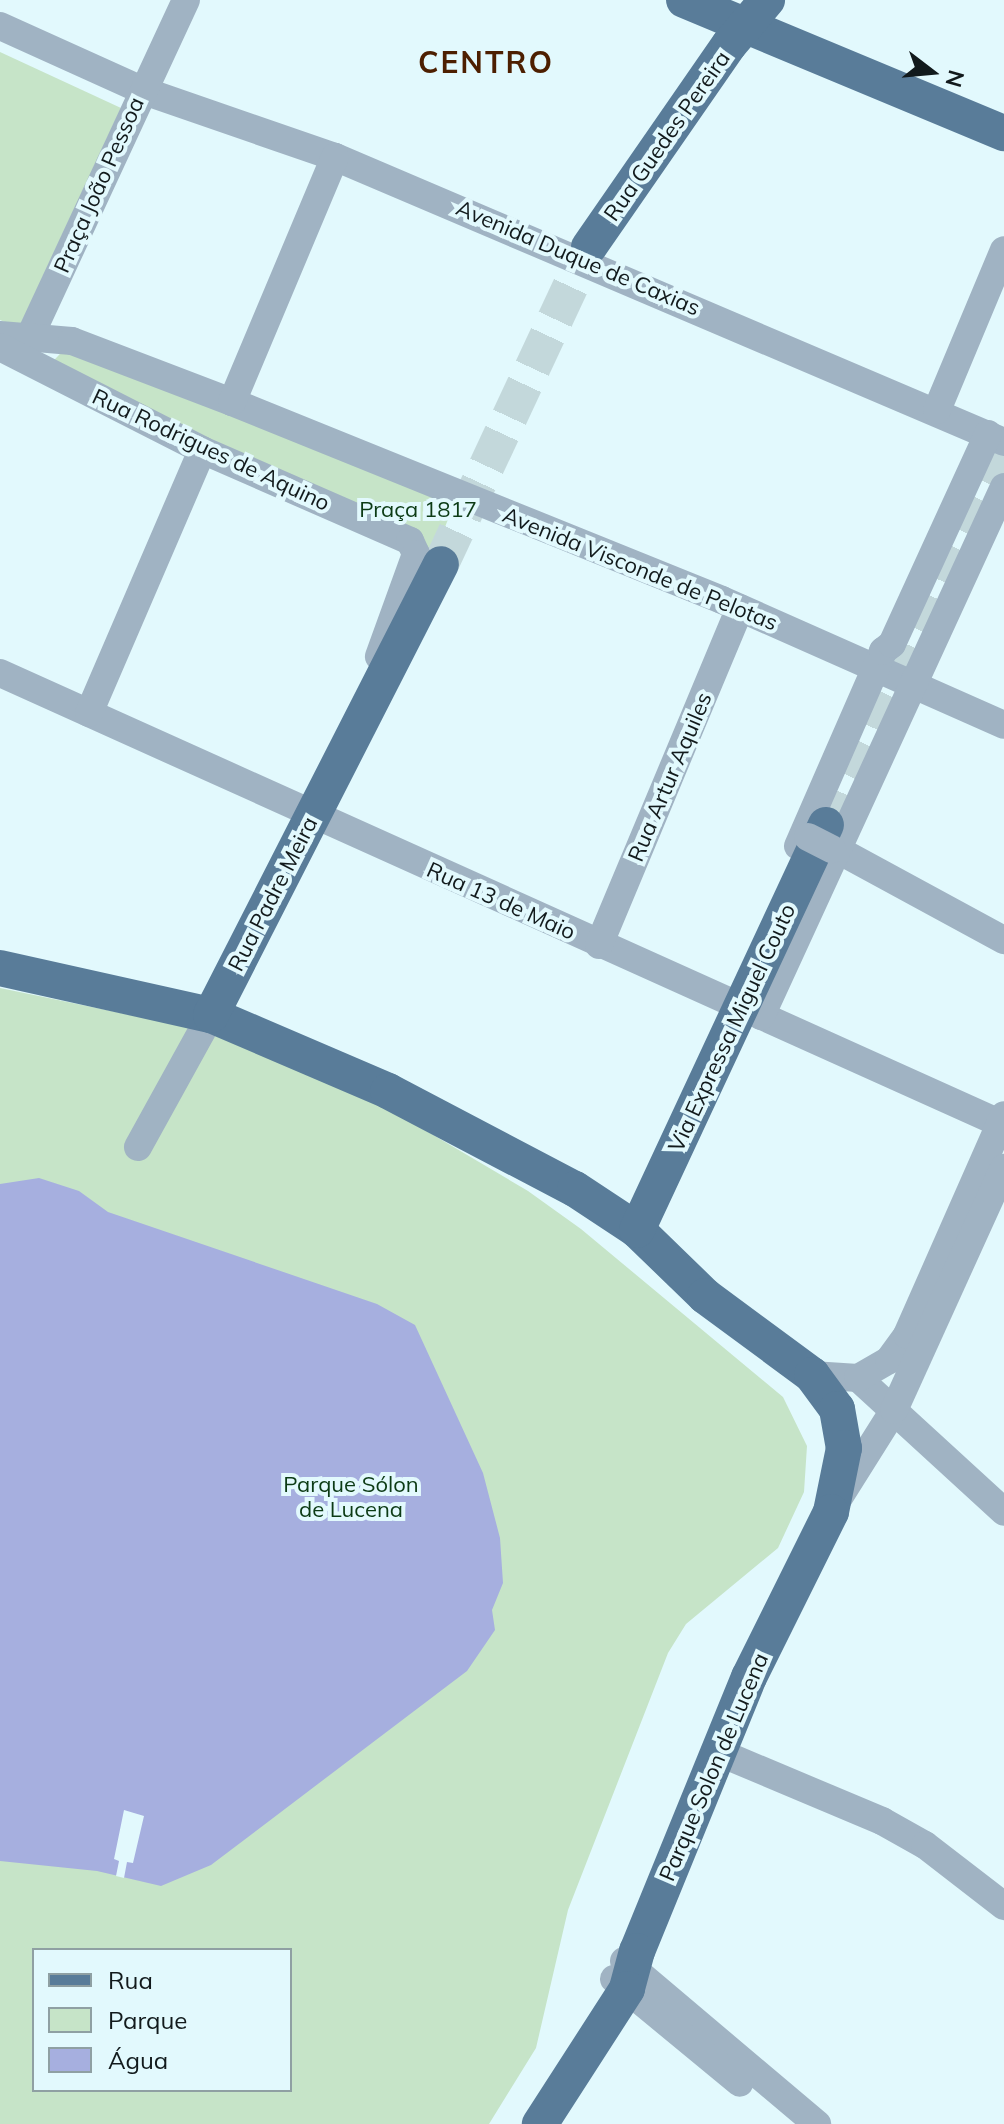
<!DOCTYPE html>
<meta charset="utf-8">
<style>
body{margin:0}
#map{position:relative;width:1004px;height:2124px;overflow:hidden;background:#e2f9fd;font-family:Mulish,sans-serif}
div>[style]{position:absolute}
.green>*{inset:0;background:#c6e4c8}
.water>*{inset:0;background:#a6afdf}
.pier>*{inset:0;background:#e2f9fd}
.major-tunnel>*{height:36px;margin-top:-18px;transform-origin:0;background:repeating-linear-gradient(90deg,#c3d8db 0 36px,transparent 0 54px)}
.minor>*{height:28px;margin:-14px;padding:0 14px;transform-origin:14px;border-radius:14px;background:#a0b3c3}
.major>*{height:36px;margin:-18px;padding:0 18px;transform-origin:18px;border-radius:18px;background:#597c99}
.minor-bridge>*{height:28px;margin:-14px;padding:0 14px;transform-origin:14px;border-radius:14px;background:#a0b3c3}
span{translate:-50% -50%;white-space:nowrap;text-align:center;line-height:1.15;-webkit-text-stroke:8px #e2f9fd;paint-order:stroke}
.street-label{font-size:22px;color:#121a1c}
.park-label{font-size:22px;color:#0c3b15}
.district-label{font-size:30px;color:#4d1f01;font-weight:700;letter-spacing:2px}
.legend{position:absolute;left:32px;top:1948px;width:260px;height:144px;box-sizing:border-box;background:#e2f9fd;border:2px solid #8fa0a3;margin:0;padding:10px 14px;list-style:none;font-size:24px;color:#121a1c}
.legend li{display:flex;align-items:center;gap:16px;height:40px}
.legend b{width:40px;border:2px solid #8fa0a3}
.north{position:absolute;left:892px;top:32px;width:80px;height:80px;-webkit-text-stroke:6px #e2f9fd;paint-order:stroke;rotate:106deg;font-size:22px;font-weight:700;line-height:32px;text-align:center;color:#121a1c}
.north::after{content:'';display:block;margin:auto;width:28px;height:36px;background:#121a1c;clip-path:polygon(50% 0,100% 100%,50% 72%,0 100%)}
</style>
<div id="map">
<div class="green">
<i style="clip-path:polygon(0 52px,121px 108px,19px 328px,0 320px)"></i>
<i style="clip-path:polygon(72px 341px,458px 494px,432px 560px,44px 371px)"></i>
<i style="clip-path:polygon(evenodd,0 988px,237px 1037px,362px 1093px,528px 1191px,581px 1229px,783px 1397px,807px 1446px,804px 1492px,778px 1548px,686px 1624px,668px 1653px,568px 1910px,536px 2048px,489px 2124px,0 2124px,0 988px,34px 1950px,290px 1950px,290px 2090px,34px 2090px,34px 1950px)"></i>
</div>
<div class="water">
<i style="clip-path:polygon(39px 1178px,79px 1191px,108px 1212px,377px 1304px,415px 1325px,483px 1473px,500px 1538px,503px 1583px,492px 1610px,495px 1630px,467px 1671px,211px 1865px,161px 1886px,97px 1871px,0 1861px,0 1184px)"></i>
</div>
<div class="pier">
<i style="clip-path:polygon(124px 1810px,144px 1816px,133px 1863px,127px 1862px,124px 1878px,116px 1876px,119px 1861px,114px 1859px)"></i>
</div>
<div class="major-tunnel">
<i style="left:441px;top:564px;width:350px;rotate:-65deg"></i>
<i style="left:826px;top:825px;width:419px;rotate:-64.8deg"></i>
</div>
<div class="minor">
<i style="left:0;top:26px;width:158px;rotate:24.3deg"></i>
<i style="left:144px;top:91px;width:202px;rotate:19.1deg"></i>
<i style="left:335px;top:157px;width:727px;rotate:23.07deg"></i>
<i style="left:31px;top:334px;width:368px;rotate:-65.1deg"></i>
<i style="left:0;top:335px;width:72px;rotate:4.8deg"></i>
<i style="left:72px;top:341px;width:171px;rotate:20.9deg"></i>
<i style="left:232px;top:402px;width:528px;rotate:22deg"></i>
<i style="left:722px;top:600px;width:308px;rotate:23.9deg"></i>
<i style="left:0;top:347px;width:227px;rotate:27deg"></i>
<i style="left:202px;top:450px;width:227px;rotate:23.6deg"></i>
<i style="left:410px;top:541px;width:14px;rotate:65deg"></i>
<i style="left:416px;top:554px;width:109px;rotate:109.9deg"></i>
<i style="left:232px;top:402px;width:266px;rotate:-67.2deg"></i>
<i style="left:937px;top:410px;width:173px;rotate:-67.3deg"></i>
<i style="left:0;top:673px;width:1101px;rotate:24.24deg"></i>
<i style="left:89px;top:713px;width:286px;rotate:-66.7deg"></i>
<i style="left:798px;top:846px;width:213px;rotate:-66.4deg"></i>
<i style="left:883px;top:651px;width:11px;rotate:-38deg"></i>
<i style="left:892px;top:644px;width:231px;rotate:-65.4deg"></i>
<i style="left:838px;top:850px;width:189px;rotate:28.5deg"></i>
<i style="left:599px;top:945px;width:365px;rotate:-67.3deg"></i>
<i style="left:761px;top:1016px;width:582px;rotate:-65.33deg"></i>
<i style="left:138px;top:1147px;width:151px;rotate:-61.1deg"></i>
<i style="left:812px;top:1375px;width:46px;rotate:3.7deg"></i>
<i style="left:858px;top:1378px;width:198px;rotate:42.5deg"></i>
<i style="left:858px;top:1378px;width:36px;rotate:-30deg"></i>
<i style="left:889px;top:1360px;width:31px;rotate:-54deg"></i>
<i style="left:907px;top:1335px;width:240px;rotate:-66.2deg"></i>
<i style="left:838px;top:1499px;width:105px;rotate:-57.8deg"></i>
<i style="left:894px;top:1410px;width:266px;rotate:-65.6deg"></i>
<i style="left:718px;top:1752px;width:178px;rotate:22.8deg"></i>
<i style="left:882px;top:1821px;width:49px;rotate:29.2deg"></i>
<i style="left:925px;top:1845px;width:100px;rotate:37.7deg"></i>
<i style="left:624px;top:1961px;width:253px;rotate:40.2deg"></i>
<i style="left:614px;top:1979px;width:163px;rotate:39.5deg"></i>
</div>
<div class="major">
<i style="left:684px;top:0;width:347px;rotate:22.6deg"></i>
<i style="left:589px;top:247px;width:246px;rotate:-55.3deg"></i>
<i style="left:729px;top:45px;width:59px;rotate:-49.8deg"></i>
<i style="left:0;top:968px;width:216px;rotate:12.6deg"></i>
<i style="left:211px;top:1015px;width:193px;rotate:23.2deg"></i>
<i style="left:388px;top:1091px;width:211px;rotate:27.7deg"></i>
<i style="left:575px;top:1189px;width:74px;rotate:33.5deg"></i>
<i style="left:637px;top:1230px;width:95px;rotate:44.1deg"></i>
<i style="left:705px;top:1296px;width:133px;rotate:36.4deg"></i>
<i style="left:812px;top:1375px;width:42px;rotate:53.7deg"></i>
<i style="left:837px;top:1409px;width:40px;rotate:80deg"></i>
<i style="left:844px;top:1448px;width:65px;rotate:101.5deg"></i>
<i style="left:831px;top:1512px;width:184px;rotate:116.4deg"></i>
<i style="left:749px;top:1677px;width:296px;rotate:112.2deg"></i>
<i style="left:637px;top:1951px;width:39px;rotate:105deg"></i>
<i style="left:627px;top:1989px;width:161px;rotate:122.8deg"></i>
<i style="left:211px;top:1015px;width:506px;rotate:-62.98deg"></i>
<i style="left:637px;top:1230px;width:447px;rotate:-65deg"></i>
</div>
<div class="minor-bridge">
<i style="left:808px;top:837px;width:27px;rotate:27deg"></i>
</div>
<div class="street-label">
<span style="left:667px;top:136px;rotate:-55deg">Rua Guedes Pereira</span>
<span style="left:99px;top:185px;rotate:-66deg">Praça João Pessoa</span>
<span style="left:578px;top:258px;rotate:23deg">Avenida Duque de Caxias</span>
<span style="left:211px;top:450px;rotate:25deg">Rua Rodrigues de Aquino</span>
<span style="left:640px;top:569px;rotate:22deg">Avenida Visconde de Pelotas</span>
<span style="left:670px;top:777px;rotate:-67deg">Rua Artur Aquiles</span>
<span style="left:273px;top:894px;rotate:-63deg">Rua Padre Meira</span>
<span style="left:501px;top:901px;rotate:24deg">Rua 13 de Maio</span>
<span style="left:732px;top:1028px;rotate:-65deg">Via Expressa Miguel Couto</span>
<span style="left:714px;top:1767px;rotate:-67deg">Parque Solon de Lucena</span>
</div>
<div class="park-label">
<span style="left:418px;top:510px">Praça 1817</span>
<span style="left:351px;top:1497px">Parque Sólon<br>de Lucena</span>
</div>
<div class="district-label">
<span style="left:486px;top:62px">CENTRO</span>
</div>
<ul class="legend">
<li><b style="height:10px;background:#597c99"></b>Rua</li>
<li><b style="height:22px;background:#c6e4c8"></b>Parque</li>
<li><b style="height:22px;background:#a6afdf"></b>Água</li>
</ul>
<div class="north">N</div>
</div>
